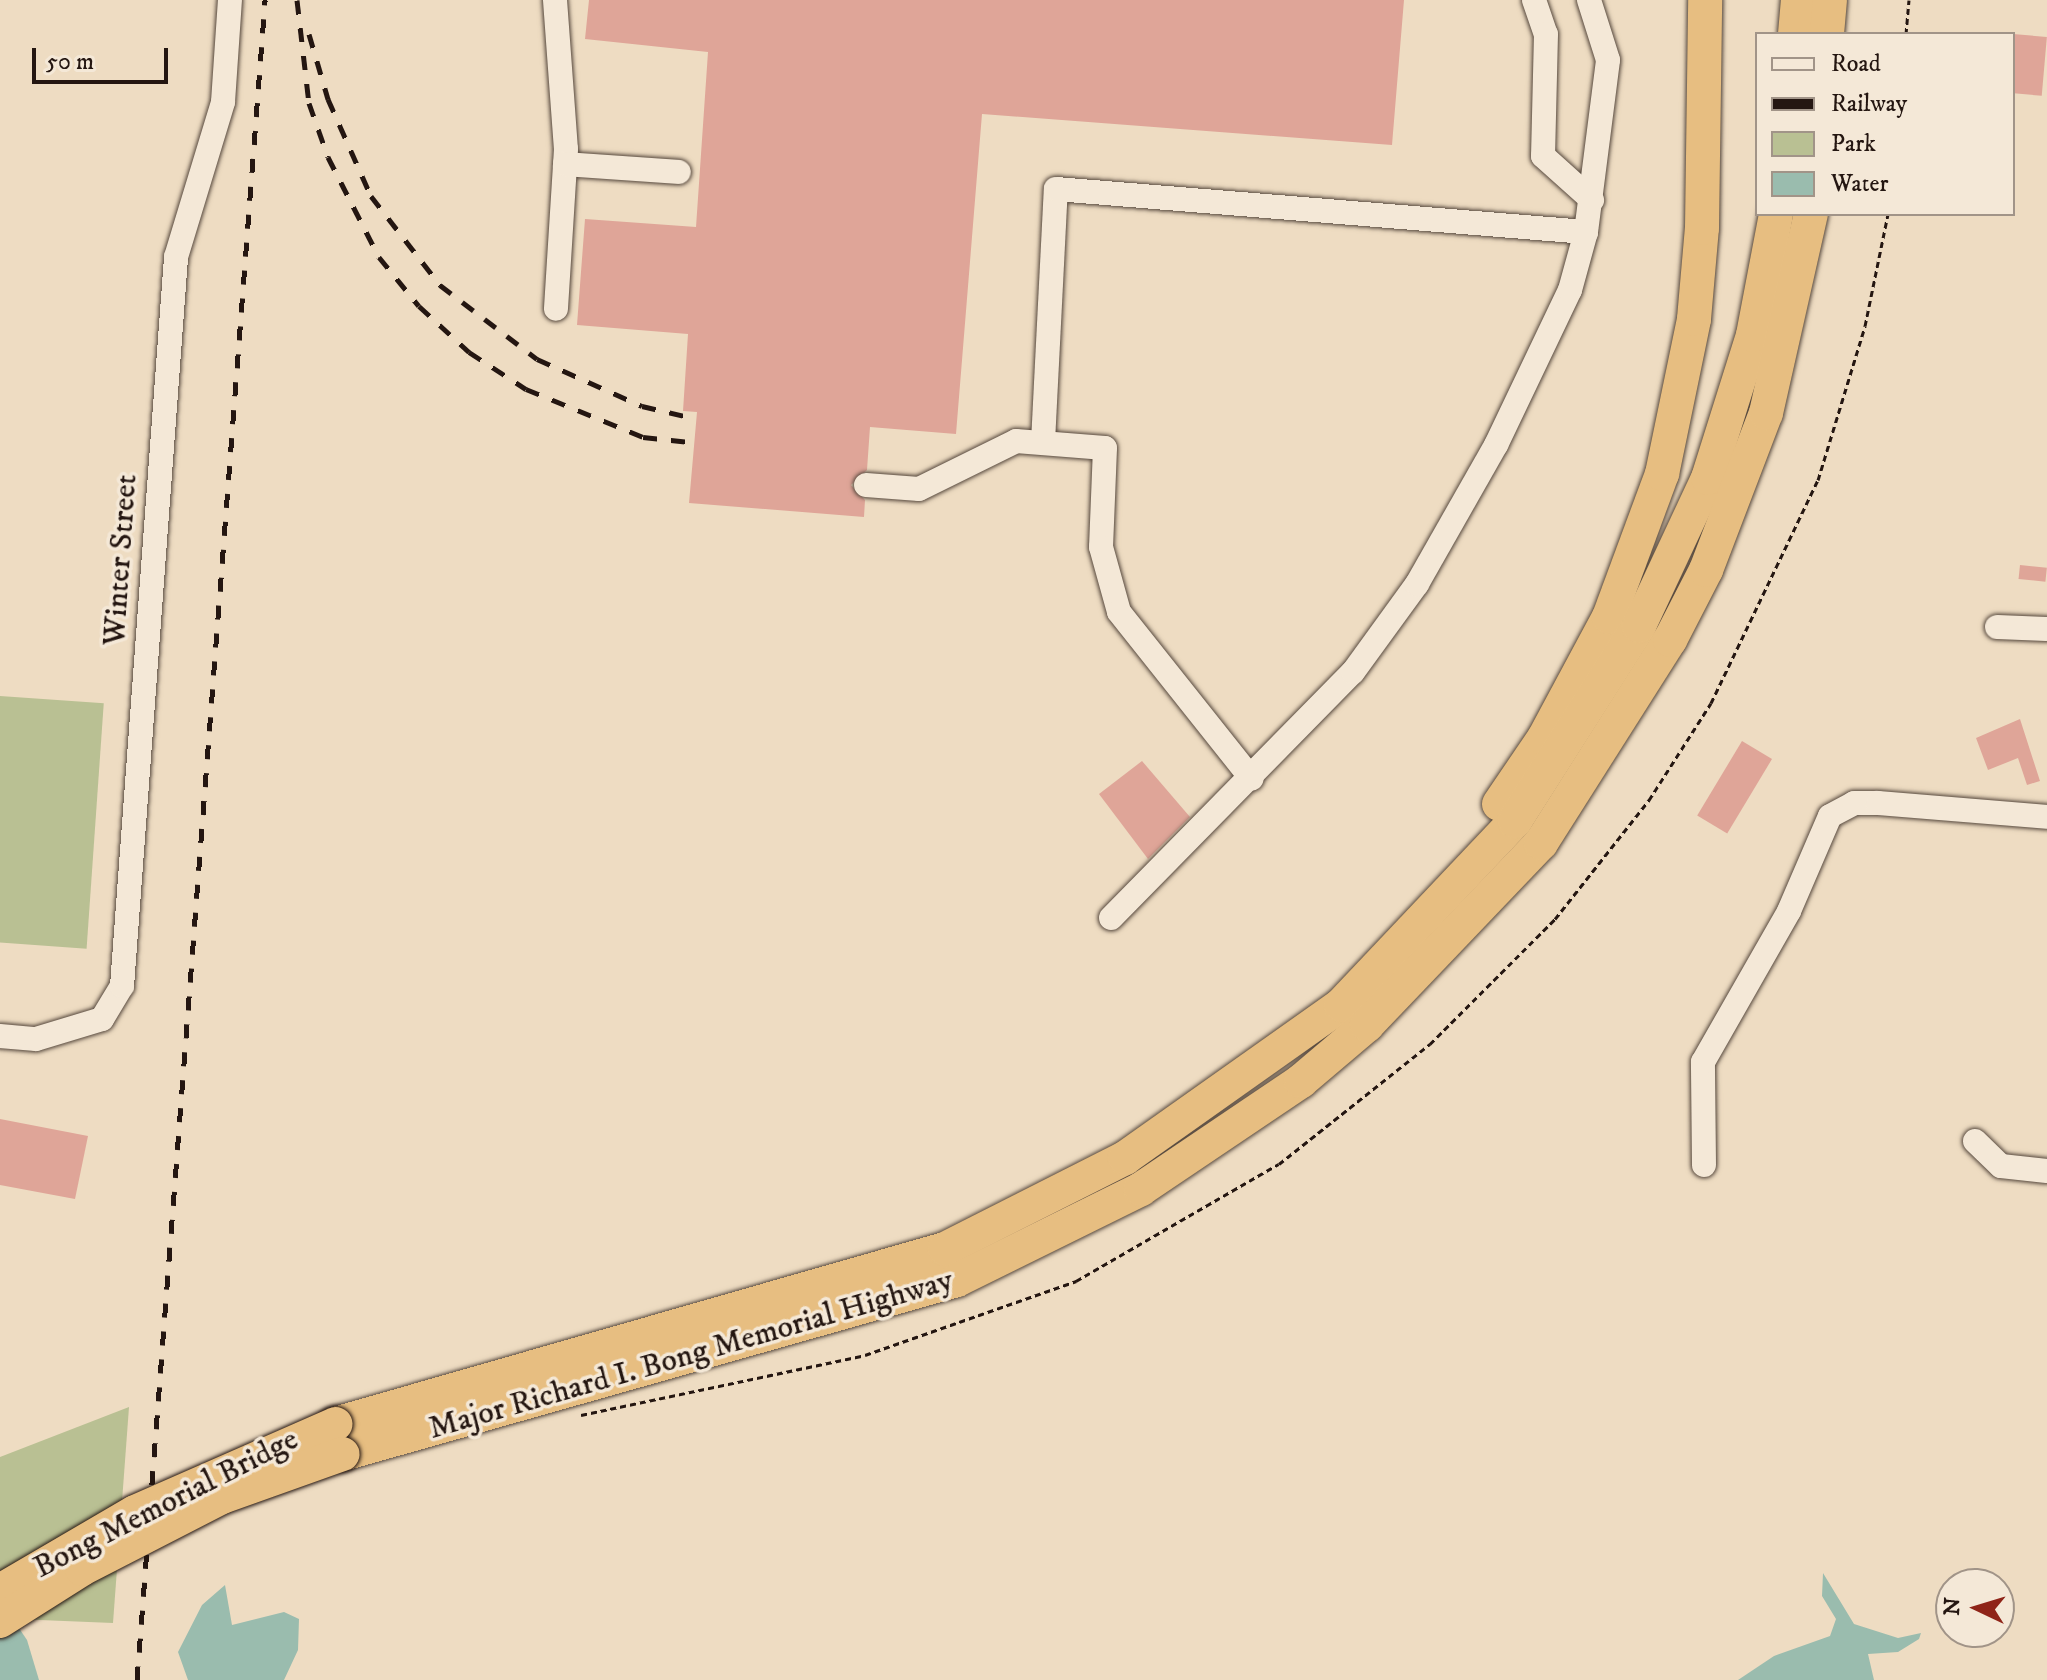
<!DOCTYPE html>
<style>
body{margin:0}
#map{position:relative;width:2047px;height:1680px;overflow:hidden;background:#eedcc2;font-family:"IM FELL DW Pica",serif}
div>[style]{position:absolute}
.green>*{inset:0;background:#b9c093;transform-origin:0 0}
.water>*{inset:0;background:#9abcae}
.building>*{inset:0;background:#dfa598;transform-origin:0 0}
.path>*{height:3px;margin-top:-1.5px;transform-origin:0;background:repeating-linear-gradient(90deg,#241611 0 6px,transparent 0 10px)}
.roads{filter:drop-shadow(0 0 2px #56483d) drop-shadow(0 0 2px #56483d)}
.minor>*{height:24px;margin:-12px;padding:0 12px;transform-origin:12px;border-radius:12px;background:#f4e8d7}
.highway>*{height:34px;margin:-17px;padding:0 17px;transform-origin:17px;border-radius:17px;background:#e7be81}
.rail>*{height:5px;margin-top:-2.5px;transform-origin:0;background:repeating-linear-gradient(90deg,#241611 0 14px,transparent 0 28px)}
.bridges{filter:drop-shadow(0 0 2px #241611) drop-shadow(0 0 2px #241611)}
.highway-bridge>*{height:34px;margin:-17px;padding:0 17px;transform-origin:17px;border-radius:17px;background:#e7be81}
span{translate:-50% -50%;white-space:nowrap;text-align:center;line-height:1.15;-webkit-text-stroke:7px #f4e8d7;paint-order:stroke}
.street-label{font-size:32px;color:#241611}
.legend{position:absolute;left:1755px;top:32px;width:260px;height:184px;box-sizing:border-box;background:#f4e8d7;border:2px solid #a19488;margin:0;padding:10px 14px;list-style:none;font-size:24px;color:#241611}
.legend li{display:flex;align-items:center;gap:16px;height:40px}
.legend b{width:40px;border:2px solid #a19488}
.north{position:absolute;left:1935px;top:1568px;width:80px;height:80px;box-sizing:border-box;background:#f4e8d7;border:2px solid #a19488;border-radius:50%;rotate:274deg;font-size:22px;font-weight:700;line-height:32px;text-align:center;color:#241611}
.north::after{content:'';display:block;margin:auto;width:28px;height:36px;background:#8f2418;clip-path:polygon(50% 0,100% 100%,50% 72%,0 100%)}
.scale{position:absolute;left:32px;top:48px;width:136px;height:36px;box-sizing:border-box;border:4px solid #241611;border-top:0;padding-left:10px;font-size:24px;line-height:28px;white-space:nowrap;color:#241611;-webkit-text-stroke:6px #f4e8d7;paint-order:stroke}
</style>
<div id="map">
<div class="green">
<i style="left:0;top:696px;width:104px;height:246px;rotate:4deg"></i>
<i style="clip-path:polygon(129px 1407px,113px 1623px,15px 1619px,0 1600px,0 1457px)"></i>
</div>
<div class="water">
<i style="clip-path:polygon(1823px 1573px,1854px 1624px,1898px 1638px,1921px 1633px,1919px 1639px,1898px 1652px,1868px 1654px,1874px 1680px,1738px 1680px,1774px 1656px,1830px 1636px,1836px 1619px,1822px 1596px)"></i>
<i style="clip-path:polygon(225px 1585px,232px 1625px,284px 1612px,299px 1619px,298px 1650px,284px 1680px,188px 1680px,178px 1652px,202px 1605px)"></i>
<i style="clip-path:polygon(0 1600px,27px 1640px,39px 1680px,0 1680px)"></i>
</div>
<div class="building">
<i style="clip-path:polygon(589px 0,1404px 0,1392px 145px,982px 114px,956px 434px,870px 427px,867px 470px,851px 485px,865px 500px,864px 517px,689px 503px,697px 412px,683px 411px,688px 334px,577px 325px,585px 219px,696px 227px,708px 52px,585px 39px)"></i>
<i style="left:2013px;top:34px;width:34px;height:59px;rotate:5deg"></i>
<i style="left:2020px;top:565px;width:27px;height:14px;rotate:6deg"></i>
<i style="clip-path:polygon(2020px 719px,2040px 781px,2027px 785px,2018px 758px,1988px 770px,1976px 738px)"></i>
<i style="left:1742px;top:741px;width:35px;height:87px;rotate:31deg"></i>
<i style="clip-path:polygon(1142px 761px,1190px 817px,1148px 859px,1099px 794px)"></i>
<i style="clip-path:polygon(0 1119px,88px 1136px,75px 1199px,0 1185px)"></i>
</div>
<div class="path">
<i style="left:1906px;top:34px;width:34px;rotate:-85deg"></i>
<i style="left:581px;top:1415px;width:290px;rotate:-11.9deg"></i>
<i style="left:865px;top:1355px;width:224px;rotate:-19.3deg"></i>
<i style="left:1076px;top:1281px;width:234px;rotate:-30deg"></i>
<i style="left:1279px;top:1164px;width:193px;rotate:-38.5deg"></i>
<i style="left:1430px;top:1044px;width:177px;rotate:-45deg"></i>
<i style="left:1555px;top:919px;width:152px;rotate:-51.7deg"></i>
<i style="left:1649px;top:800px;width:115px;rotate:-57.4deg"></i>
<i style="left:1711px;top:703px;width:247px;rotate:-64.4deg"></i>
<i style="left:1818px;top:480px;width:161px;rotate:-73deg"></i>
<i style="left:1865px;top:326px;width:114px;rotate:-78.4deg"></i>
</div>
<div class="roads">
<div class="minor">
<i style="left:555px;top:0;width:149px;rotate:85.8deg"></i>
<i style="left:566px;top:149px;width:160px;rotate:93.6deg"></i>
<i style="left:1534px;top:0;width:36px;rotate:71deg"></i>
<i style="left:1546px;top:34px;width:122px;rotate:91.4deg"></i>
<i style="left:1543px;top:156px;width:66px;rotate:41.9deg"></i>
<i style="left:565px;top:164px;width:114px;rotate:4deg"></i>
<i style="left:1043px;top:442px;width:253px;rotate:-87.1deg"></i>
<i style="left:1056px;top:189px;width:532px;rotate:4.64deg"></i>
<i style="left:866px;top:485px;width:53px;rotate:4.3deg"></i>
<i style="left:919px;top:489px;width:108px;rotate:-26.3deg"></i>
<i style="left:1016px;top:441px;width:89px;rotate:4.5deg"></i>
<i style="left:1105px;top:448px;width:99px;rotate:92.3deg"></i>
<i style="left:1101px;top:547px;width:67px;rotate:74.5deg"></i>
<i style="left:1119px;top:612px;width:213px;rotate:51.5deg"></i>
<i style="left:1997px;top:627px;width:50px;rotate:2.3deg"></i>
<i style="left:1111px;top:918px;width:345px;rotate:-45.5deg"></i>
<i style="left:1353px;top:672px;width:109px;rotate:-54deg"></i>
<i style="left:1417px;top:584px;width:160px;rotate:-60.4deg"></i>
<i style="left:1496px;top:445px;width:172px;rotate:-64.5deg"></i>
<i style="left:1570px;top:290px;width:60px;rotate:-74.6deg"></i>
<i style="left:1586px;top:232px;width:173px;rotate:-82.7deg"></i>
<i style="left:1608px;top:60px;width:63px;rotate:-107.6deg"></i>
<i style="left:0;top:1036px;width:36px;rotate:5deg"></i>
<i style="left:36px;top:1039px;width:69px;rotate:-16.9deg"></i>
<i style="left:102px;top:1019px;width:39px;rotate:-59deg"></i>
<i style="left:122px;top:986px;width:731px;rotate:-85.76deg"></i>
<i style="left:176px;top:257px;width:162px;rotate:-73.1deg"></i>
<i style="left:223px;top:102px;width:102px;rotate:-86.1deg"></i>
<i style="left:1975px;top:1141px;width:36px;rotate:44deg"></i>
<i style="left:2001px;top:1166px;width:46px;rotate:6.2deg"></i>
<i style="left:1704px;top:1165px;width:103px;rotate:-90.6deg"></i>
<i style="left:1703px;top:1062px;width:174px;rotate:-60.3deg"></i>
<i style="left:1789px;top:911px;width:103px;rotate:-66.7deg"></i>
<i style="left:1830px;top:816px;width:27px;rotate:-28deg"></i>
<i style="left:1854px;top:803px;width:24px"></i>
<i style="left:1878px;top:803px;width:170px;rotate:4.7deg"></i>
</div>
<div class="highway">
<i style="left:1795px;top:34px;width:34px;rotate:-85deg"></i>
<i style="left:1827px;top:34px;width:34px;rotate:-85deg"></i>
<i style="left:1499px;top:804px;width:80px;rotate:-55.7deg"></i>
<i style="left:1544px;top:738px;width:137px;rotate:-61.8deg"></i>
<i style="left:1609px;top:617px;width:153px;rotate:-69.7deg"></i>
<i style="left:1662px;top:474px;width:158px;rotate:-78.3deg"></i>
<i style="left:1694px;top:319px;width:91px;rotate:-85deg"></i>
<i style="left:1702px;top:228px;width:228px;rotate:-89.2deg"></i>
<i style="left:335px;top:1424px;width:635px;rotate:-16.01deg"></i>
<i style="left:945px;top:1249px;width:202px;rotate:-26.8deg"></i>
<i style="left:1125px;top:1158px;width:265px;rotate:-35.3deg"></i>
<i style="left:1341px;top:1005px;width:253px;rotate:-46.6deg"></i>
<i style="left:1515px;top:821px;width:231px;rotate:-57.5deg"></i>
<i style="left:1639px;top:626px;width:163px;rotate:-65deg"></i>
<i style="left:1708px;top:478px;width:150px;rotate:-72.5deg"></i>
<i style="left:1753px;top:335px;width:123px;rotate:-79.2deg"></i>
<i style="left:343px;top:1454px;width:638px;rotate:-15.82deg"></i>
<i style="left:957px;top:1280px;width:205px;rotate:-26.3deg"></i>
<i style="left:1141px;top:1189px;width:193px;rotate:-34deg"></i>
<i style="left:1301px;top:1081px;width:87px;rotate:-40.3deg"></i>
<i style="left:1367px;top:1025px;width:252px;rotate:-46.3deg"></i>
<i style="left:1541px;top:843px;width:241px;rotate:-57.6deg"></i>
<i style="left:1670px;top:640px;width:79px;rotate:-62.8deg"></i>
<i style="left:1706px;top:570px;width:168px;rotate:-69.1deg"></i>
<i style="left:1766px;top:413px;width:204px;rotate:-77.3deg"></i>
</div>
</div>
<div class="rail">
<i style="left:297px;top:0;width:104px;rotate:83.4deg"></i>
<i style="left:309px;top:103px;width:57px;rotate:70.6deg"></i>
<i style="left:328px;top:157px;width:112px;rotate:63deg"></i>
<i style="left:379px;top:257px;width:63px;rotate:50.8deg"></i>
<i style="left:419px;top:306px;width:68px;rotate:42.6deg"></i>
<i style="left:469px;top:352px;width:68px;rotate:33deg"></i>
<i style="left:526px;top:389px;width:126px;rotate:22.3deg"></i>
<i style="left:643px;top:437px;width:47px;rotate:6.1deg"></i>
<i style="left:309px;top:34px;width:68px;rotate:73.7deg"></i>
<i style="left:328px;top:99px;width:106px;rotate:66.1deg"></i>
<i style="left:371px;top:196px;width:113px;rotate:52.2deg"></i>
<i style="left:440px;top:285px;width:122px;rotate:37.3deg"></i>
<i style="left:537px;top:359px;width:115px;rotate:24.1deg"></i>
<i style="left:642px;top:406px;width:52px;rotate:13.2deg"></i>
<i style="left:137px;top:1680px;width:1685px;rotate:-85.64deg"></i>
</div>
<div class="bridges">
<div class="highway-bridge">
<i style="left:0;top:1591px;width:156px;rotate:-30.3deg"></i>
<i style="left:135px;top:1512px;width:219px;rotate:-23.7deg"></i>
<i style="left:0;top:1621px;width:97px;rotate:-32.4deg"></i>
<i style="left:82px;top:1569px;width:157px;rotate:-27.2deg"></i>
<i style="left:222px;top:1497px;width:128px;rotate:-19.6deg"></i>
</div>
</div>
<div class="street-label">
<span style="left:121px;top:560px;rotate:-86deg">Winter Street</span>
<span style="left:691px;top:1355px;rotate:-16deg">Major Richard I. Bong Memorial Highway</span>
<span style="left:166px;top:1504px;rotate:-27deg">Bong Memorial Bridge</span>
</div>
<ul class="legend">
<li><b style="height:10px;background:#f4e8d7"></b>Road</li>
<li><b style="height:10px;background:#241611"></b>Railway</li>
<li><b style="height:22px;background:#b9c093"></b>Park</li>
<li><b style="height:22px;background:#9abcae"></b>Water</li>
</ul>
<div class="north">N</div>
<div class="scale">50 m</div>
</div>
